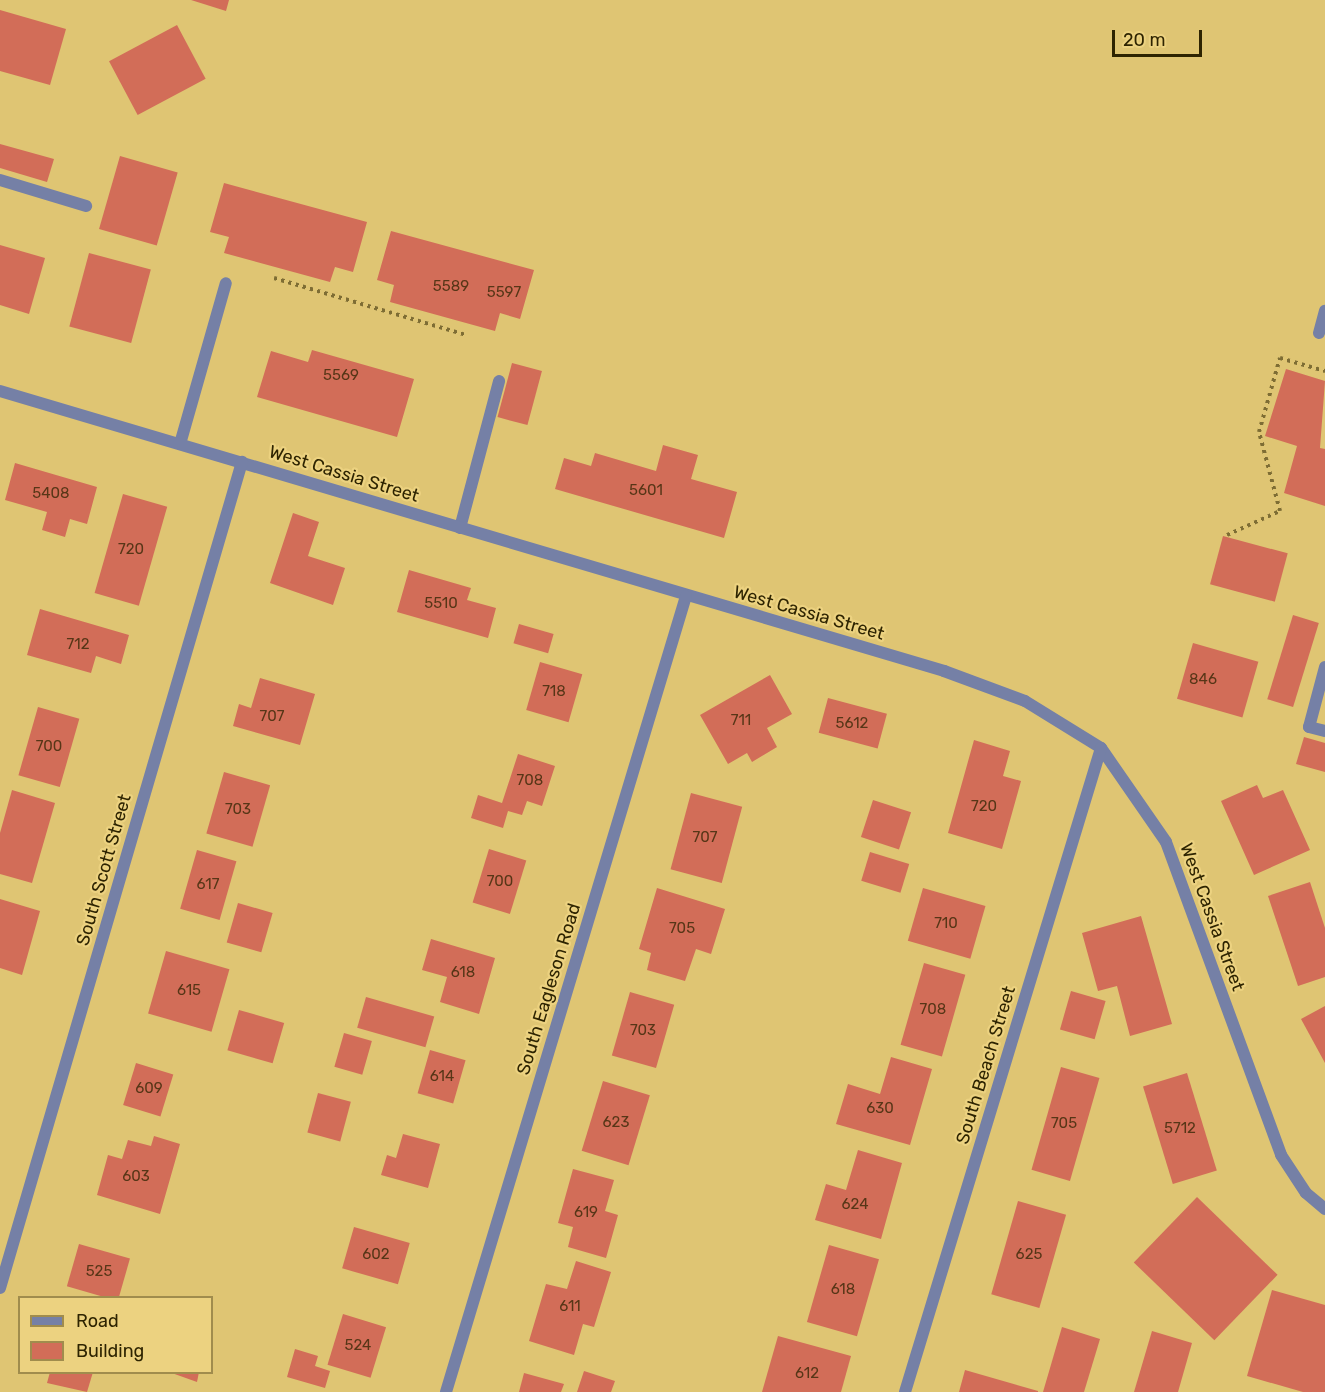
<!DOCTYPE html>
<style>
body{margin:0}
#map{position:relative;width:1325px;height:1392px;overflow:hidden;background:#dfc573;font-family:Rubik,sans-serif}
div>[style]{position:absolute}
.building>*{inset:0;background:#d26d58;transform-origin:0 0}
.path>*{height:4px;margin-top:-2px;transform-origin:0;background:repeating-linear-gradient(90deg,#7e6d34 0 3px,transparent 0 7.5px)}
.lane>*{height:12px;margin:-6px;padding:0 6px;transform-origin:6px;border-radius:6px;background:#7580a6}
.street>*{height:12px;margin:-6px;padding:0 6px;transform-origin:6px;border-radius:6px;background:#7580a6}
span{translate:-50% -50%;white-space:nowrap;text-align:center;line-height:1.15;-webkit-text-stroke:4.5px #ecd280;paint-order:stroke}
.number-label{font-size:15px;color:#573617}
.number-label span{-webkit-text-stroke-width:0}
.street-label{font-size:18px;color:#2e2401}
.legend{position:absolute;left:18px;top:1296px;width:195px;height:78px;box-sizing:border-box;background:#ecd280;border:2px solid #a08c4d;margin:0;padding:8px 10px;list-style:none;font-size:18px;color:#2e2401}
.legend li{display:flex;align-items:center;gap:12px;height:30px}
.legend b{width:30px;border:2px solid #a08c4d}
.scale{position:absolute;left:1112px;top:30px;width:90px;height:27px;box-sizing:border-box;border:3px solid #2e2401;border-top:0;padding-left:8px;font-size:18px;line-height:21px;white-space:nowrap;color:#2e2401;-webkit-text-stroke:4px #ecd280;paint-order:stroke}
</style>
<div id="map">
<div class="building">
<i style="clip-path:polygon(191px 0,229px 0,226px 11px)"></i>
<i style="clip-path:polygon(0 10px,66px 29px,50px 85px,0 71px)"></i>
<i style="left:177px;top:25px;width:61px;height:77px;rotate:62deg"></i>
<i style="clip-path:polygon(0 144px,54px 159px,47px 182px,0 168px)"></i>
<i style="left:120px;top:156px;width:60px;height:76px;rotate:16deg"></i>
<i style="clip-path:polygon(224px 183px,367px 222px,353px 272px,335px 267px,330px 282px,224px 253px,229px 237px,210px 232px)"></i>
<i style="clip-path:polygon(391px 231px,534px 270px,520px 319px,500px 313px,495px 331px,390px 302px,394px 285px,377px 280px)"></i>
<i style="clip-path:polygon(0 245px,45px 258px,29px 314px,0 305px)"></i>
<i style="left:89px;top:253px;width:64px;height:76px;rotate:15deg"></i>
<i style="clip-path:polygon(312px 350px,414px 379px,397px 437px,257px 397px,271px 351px,308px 362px)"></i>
<i style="left:512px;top:363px;width:31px;height:56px;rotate:15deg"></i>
<i style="clip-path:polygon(1286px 369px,1325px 381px,1320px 448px,1325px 449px,1325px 506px,1284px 493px,1297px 446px,1265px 436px)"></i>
<i style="clip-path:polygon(663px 445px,698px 455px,691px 479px,737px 492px,724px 538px,555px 489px,564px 458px,591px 466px,595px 453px,656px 471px)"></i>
<i style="clip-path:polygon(15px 463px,97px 487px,87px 524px,70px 519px,65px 537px,42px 530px,47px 512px,5px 500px)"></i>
<i style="left:123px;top:494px;width:46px;height:103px;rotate:16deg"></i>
<i style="clip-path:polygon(293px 513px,319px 522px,308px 556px,345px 568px,333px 605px,270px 583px)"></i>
<i style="left:1223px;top:536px;width:67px;height:50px;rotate:15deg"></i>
<i style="clip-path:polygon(409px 570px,471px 588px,467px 600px,496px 608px,488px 638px,397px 612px)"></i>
<i style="clip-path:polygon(40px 609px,129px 635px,121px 664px,96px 656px,91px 673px,27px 655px)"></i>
<i style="left:1293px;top:615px;width:27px;height:88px;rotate:17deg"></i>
<i style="left:519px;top:624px;width:36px;height:20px;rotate:16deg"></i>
<i style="left:1193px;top:643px;width:68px;height:58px;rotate:16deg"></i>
<i style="left:540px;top:662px;width:44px;height:50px;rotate:16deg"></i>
<i style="clip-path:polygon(770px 675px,792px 714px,767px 728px,777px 747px,752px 762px,747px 753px,728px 764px,700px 715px)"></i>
<i style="clip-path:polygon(260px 678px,315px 694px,300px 745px,233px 726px,239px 704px,251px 708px)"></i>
<i style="left:828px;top:698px;width:61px;height:36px;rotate:15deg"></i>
<i style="left:38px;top:707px;width:43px;height:71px;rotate:16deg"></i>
<i style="clip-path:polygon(1304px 737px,1325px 743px,1325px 772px,1296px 764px)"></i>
<i style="clip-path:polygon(974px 740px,1010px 751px,1003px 776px,1021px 781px,1002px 849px,948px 833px)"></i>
<i style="clip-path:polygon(518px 754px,555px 766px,542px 806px,527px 801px,522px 815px,508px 811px,503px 828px,471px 818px,478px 795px,502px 803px)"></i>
<i style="left:224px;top:772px;width:48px;height:64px;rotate:16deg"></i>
<i style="clip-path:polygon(1257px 785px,1263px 798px,1283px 790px,1310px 850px,1254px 875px,1221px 801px)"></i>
<i style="clip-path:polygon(12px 790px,55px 803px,32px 883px,0 874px,0 833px)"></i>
<i style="left:691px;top:793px;width:53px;height:79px;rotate:15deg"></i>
<i style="left:873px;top:800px;width:40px;height:39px;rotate:18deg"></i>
<i style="left:489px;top:849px;width:39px;height:56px;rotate:17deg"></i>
<i style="left:197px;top:850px;width:41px;height:61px;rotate:16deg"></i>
<i style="left:870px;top:852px;width:41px;height:30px;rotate:17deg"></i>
<i style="clip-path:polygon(1310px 882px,1325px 928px,1325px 977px,1298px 986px,1268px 896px)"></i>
<i style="clip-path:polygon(657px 888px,725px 909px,711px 954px,696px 949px,685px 981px,647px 970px,651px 953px,639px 949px)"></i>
<i style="left:923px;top:888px;width:65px;height:55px;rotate:16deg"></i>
<i style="clip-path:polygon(0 899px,40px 911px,22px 975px,0 968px)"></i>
<i style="left:238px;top:903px;width:36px;height:41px;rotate:16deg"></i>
<i style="clip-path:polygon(1141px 916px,1172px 1024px,1130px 1036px,1117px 986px,1098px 991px,1082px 933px)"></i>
<i style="clip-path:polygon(431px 939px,495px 958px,479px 1014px,440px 1002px,447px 977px,422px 970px)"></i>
<i style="left:166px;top:951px;width:66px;height:65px;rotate:16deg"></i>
<i style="left:924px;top:963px;width:43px;height:85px;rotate:16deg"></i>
<i style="left:1071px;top:991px;width:36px;height:40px;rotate:16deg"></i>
<i style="left:630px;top:992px;width:46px;height:66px;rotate:16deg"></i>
<i style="left:366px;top:997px;width:71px;height:32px;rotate:16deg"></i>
<i style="clip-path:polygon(1325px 1006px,1325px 1063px,1301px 1019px)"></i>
<i style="left:239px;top:1010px;width:47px;height:42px;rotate:16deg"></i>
<i style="left:344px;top:1033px;width:29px;height:35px;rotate:16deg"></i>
<i style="left:430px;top:1050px;width:37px;height:45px;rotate:16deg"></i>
<i style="clip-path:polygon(891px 1057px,932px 1069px,910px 1145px,836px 1124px,848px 1084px,880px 1094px)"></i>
<i style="left:136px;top:1063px;width:39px;height:44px;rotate:17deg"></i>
<i style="left:1061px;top:1067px;width:40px;height:107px;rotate:16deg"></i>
<i style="left:1187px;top:1073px;width:102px;height:46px;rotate:73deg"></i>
<i style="left:603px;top:1081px;width:49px;height:73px;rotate:17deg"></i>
<i style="left:318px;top:1093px;width:34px;height:41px;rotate:15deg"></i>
<i style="clip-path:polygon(403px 1134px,440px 1144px,428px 1188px,381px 1175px,387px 1155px,396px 1158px)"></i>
<i style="clip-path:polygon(154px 1136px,180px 1144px,160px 1214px,97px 1195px,108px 1155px,122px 1159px,128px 1140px,151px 1146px)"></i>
<i style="clip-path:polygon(858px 1150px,902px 1163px,881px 1239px,815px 1220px,826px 1184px,846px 1190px)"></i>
<i style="clip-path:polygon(573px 1169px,614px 1180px,605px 1211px,618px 1215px,606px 1258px,568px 1247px,573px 1227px,558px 1223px)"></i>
<i style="left:1197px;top:1197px;width:112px;height:91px;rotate:44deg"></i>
<i style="left:1018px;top:1201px;width:50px;height:97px;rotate:16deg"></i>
<i style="left:354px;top:1227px;width:58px;height:43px;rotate:16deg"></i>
<i style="left:79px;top:1244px;width:53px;height:44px;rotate:16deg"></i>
<i style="left:829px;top:1245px;width:52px;height:80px;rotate:16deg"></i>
<i style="clip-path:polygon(576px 1261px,611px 1272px,594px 1327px,583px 1324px,574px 1355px,529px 1341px,546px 1284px,567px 1289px)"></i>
<i style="clip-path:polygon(1272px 1290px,1325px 1305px,1325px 1392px,1303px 1392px,1247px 1376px)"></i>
<i style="left:343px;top:1314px;width:45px;height:53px;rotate:17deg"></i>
<i style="clip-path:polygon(1062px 1327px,1100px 1339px,1084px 1392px,1043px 1392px)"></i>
<i style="clip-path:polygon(1152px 1331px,1192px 1343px,1178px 1392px,1134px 1392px)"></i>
<i style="clip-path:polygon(778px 1336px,851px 1356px,841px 1392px,762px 1392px)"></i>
<i style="clip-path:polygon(295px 1349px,318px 1356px,315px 1366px,330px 1371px,325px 1388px,287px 1377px)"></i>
<i style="clip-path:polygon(965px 1370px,1038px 1391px,1038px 1392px,959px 1392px)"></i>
<i style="clip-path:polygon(584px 1371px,615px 1381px,611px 1392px,577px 1392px)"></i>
<i style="clip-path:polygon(50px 1372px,93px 1372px,87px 1392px,47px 1383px)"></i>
<i style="clip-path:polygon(169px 1372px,199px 1372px,197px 1382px)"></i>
<i style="clip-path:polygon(524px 1373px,564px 1384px,561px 1392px,519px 1392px)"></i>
</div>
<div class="path">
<i style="left:274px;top:278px;width:200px;rotate:16.5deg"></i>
<i style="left:1227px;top:535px;width:58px;rotate:-24.4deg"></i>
<i style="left:1280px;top:511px;width:82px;rotate:-104.9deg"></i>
<i style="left:1259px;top:432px;width:77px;rotate:-74.2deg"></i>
<i style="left:1280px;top:358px;width:47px;rotate:16.1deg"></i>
</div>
<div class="lane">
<i style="left:0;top:180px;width:90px;rotate:16.8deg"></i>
<i style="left:1319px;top:333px;width:23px;rotate:-75deg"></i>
<i style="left:180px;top:444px;width:167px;rotate:-74.1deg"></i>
<i style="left:460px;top:528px;width:152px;rotate:-75.1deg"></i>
<i style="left:1325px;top:667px;width:62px;rotate:104.9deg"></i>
<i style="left:1309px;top:727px;width:16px;rotate:14deg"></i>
</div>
<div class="street">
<i style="left:0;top:391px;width:985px;rotate:16.52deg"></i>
<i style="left:944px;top:671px;width:86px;rotate:20.3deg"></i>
<i style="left:1025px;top:701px;width:89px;rotate:31.7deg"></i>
<i style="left:1101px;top:748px;width:114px;rotate:55.3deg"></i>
<i style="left:1166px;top:842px;width:333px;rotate:69.8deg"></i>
<i style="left:1281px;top:1155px;width:45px;rotate:56.7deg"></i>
<i style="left:1306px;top:1193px;width:25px;rotate:40deg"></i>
<i style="left:0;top:1288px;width:861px;rotate:-73.67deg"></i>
<i style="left:446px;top:1392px;width:831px;rotate:-73.22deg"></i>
<i style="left:905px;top:1392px;width:673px;rotate:-73.07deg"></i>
</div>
<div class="number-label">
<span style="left:451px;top:287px">5589</span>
<span style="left:504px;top:293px">5597</span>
<span style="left:341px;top:376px">5569</span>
<span style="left:646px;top:491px">5601</span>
<span style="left:51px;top:494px">5408</span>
<span style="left:131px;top:550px">720</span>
<span style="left:441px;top:604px">5510</span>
<span style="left:78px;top:645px">712</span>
<span style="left:1203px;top:680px">846</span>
<span style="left:554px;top:692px">718</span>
<span style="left:272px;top:717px">707</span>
<span style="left:741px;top:721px">711</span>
<span style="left:852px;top:724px">5612</span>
<span style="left:49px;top:747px">700</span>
<span style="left:530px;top:781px">708</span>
<span style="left:984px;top:807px">720</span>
<span style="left:238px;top:810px">703</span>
<span style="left:705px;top:838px">707</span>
<span style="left:500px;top:882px">700</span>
<span style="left:208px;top:885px">617</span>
<span style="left:946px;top:924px">710</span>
<span style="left:682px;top:929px">705</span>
<span style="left:463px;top:973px">618</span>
<span style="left:189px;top:991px">615</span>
<span style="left:933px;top:1010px">708</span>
<span style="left:643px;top:1031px">703</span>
<span style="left:442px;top:1077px">614</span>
<span style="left:149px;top:1089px">609</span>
<span style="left:880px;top:1109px">630</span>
<span style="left:616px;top:1123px">623</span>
<span style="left:1064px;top:1124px">705</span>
<span style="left:1180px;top:1129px">5712</span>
<span style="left:136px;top:1177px">603</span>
<span style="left:855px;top:1205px">624</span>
<span style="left:586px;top:1213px">619</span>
<span style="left:376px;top:1255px">602</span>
<span style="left:1029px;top:1255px">625</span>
<span style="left:99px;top:1272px">525</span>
<span style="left:843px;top:1290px">618</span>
<span style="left:570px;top:1307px">611</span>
<span style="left:358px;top:1346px">524</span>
<span style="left:807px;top:1374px">612</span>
</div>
<div class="street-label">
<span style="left:344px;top:474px;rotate:17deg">West Cassia Street</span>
<span style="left:809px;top:613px;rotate:16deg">West Cassia Street</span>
<span style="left:104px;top:870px;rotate:-74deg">South Scott Street</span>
<span style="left:1212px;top:917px;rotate:70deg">West Cassia Street</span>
<span style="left:549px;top:989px;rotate:-73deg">South Eagleson Road</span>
<span style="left:986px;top:1065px;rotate:-73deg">South Beach Street</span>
</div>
<ul class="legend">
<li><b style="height:8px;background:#7580a6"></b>Road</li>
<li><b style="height:16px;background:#d26d58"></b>Building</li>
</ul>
<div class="scale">20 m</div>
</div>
